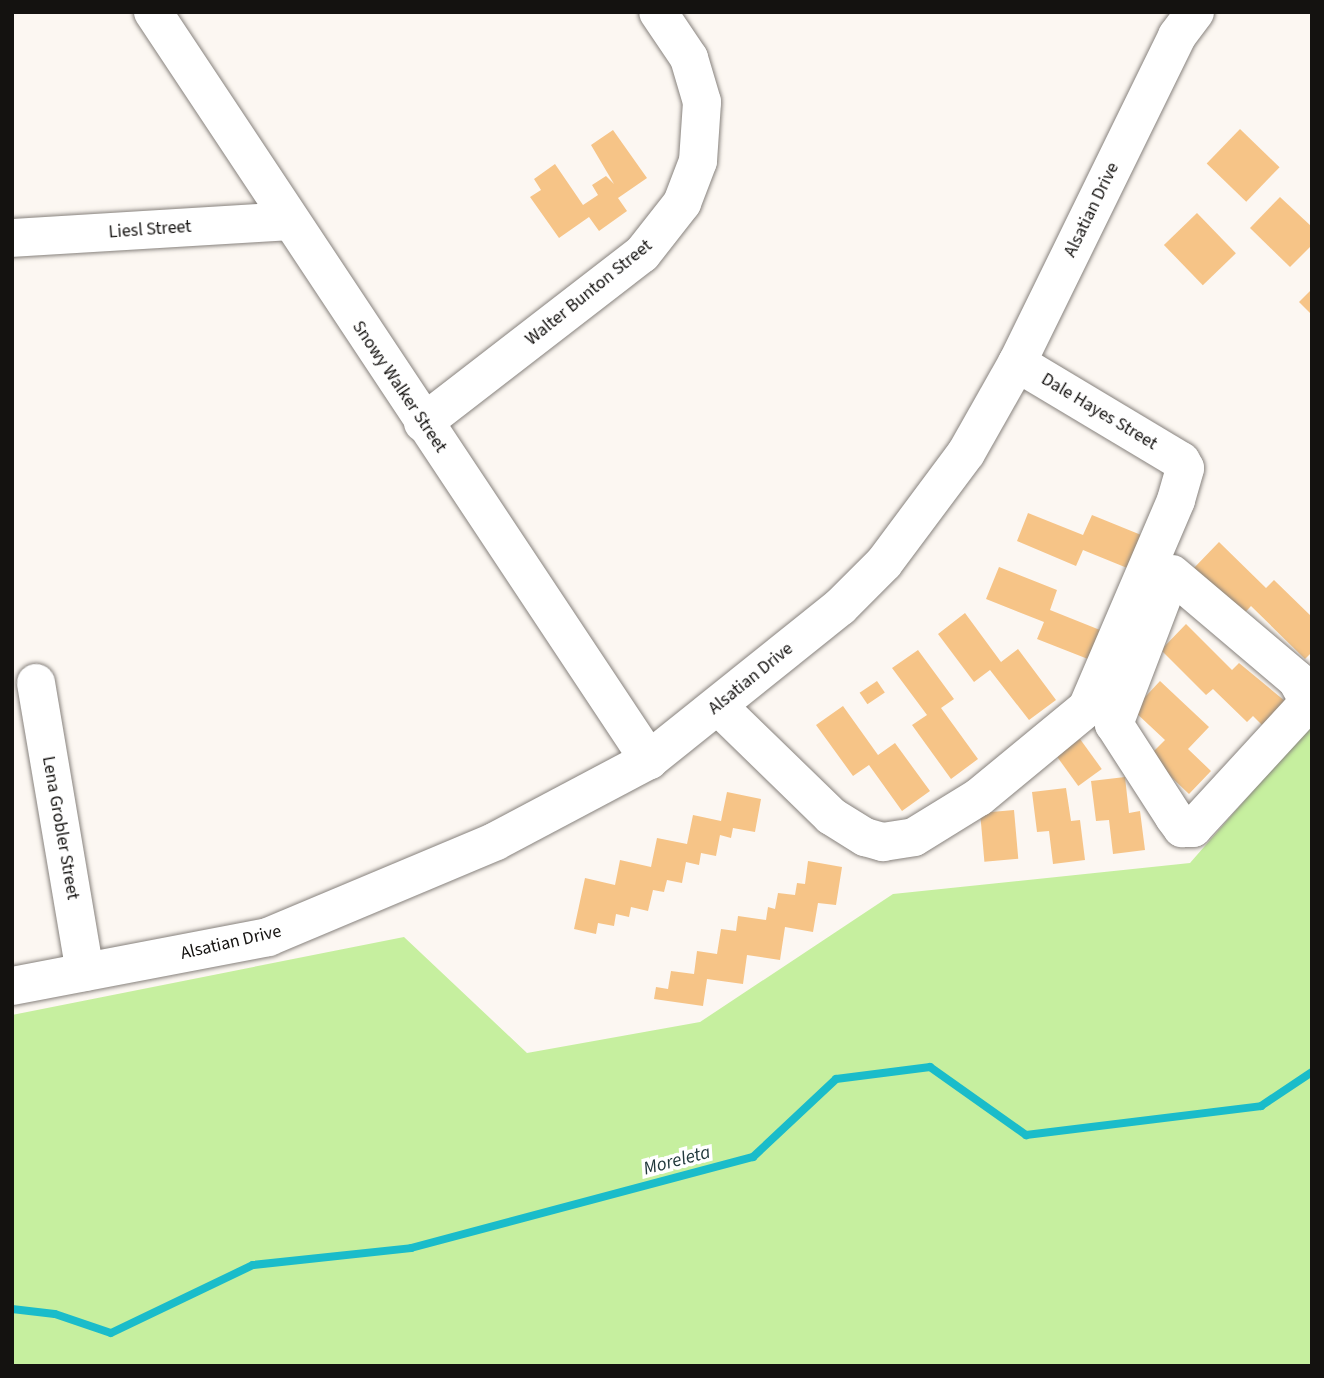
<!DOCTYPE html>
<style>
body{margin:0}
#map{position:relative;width:1324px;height:1378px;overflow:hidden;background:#fcf7f2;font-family:"Source Sans 3",sans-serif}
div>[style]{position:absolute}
.green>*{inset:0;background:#c6ef9f}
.stream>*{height:8px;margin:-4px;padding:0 4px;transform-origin:4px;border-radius:4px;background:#1abcca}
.building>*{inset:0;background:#f6c487;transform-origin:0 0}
.roads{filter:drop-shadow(0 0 2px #87827d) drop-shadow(0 0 2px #87827d)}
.minor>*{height:38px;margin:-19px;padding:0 19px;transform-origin:19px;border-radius:19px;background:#fff}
span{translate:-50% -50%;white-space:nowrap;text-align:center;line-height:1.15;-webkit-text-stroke:7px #fff;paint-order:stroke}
.street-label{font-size:18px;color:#141210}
.water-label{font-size:19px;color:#21393c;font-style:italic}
.frame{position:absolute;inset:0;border:14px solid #141210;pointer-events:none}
</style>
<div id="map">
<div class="green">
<i style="clip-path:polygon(1312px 723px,1312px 1366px,12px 1366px,12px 1015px,404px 937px,527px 1053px,700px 1022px,893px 894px,1190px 863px)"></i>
</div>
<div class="stream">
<i style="left:12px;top:1309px;width:43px;rotate:6.6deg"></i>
<i style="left:55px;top:1314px;width:59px;rotate:18.7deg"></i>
<i style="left:111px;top:1333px;width:157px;rotate:-25.6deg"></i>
<i style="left:253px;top:1265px;width:159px;rotate:-6.1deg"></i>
<i style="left:411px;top:1248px;width:354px;rotate:-14.9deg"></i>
<i style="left:753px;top:1157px;width:114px;rotate:-43.2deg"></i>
<i style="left:836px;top:1079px;width:95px;rotate:-7.3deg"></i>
<i style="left:930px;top:1067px;width:118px;rotate:35.3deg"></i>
<i style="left:1026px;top:1135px;width:237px;rotate:-7deg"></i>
<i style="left:1261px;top:1106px;width:61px;rotate:-33.7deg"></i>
</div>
<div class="building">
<i style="left:1240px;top:129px;width:55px;height:48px;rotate:44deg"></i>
<i style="clip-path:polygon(613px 130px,647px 178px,618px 198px,627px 211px,599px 231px,589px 217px,559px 238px,530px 197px,541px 190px,534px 179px,555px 164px,583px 205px,598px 195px,592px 185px,606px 176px,614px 184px,591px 145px)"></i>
<i style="clip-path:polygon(1280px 197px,1312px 227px,1312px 245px,1290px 267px,1250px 228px)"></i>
<i style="left:1197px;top:213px;width:56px;height:46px;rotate:46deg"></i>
<i style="clip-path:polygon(1312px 289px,1312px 315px,1299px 302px)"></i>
<i style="clip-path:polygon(1028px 513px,1083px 535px,1092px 515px,1151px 539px,1137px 572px,1083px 550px,1076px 566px,1017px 541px)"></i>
<i style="clip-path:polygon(1219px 542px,1266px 588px,1274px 580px,1312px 617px,1312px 652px,1305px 659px,1251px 606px,1241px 617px,1193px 569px)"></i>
<i style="clip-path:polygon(999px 567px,1057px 590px,1050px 610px,1105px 632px,1093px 661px,1037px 639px,1044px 622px,986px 599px)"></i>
<i style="clip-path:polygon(965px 613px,1001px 662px,1018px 649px,1056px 700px,1029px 720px,990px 670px,974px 682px,938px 634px)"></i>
<i style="clip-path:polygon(1186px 624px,1232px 670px,1239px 663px,1297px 711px,1273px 736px,1253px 716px,1247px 722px,1213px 689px,1206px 695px,1161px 650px)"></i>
<i style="clip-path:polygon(918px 650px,954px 699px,941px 708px,978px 759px,951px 779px,912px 725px,927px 715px,892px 668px)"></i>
<i style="left:877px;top:681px;width:14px;height:21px;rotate:56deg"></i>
<i style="clip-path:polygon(1160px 681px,1209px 727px,1188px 749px,1211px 771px,1189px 794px,1149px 756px,1165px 740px,1133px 710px)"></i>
<i style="clip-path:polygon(843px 706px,878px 755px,895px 743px,930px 791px,902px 811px,869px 765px,853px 776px,816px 725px)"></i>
<i style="left:1080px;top:739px;width:37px;height:29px;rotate:54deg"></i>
<i style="clip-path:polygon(1125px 777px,1129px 813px,1140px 811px,1145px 850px,1113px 854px,1109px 820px,1096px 821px,1091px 781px)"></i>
<i style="clip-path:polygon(1066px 788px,1071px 821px,1080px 820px,1085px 860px,1053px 864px,1049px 831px,1037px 832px,1032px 792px)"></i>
<i style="clip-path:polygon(727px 792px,761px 799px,755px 832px,733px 828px,731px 838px,720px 835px,716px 856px,701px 853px,699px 865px,686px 862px,682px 883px,667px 880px,664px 892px,653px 890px,648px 911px,631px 907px,629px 917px,616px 914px,614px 926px,598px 923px,596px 934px,574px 929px,585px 878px,615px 885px,620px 860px,651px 867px,657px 838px,687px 844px,693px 815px,721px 821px)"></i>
<i style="left:1014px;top:810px;width:49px;height:34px;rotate:85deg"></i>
<i style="clip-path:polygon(808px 861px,842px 867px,836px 905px,818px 903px,813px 932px,785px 927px,780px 960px,747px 955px,743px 984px,707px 979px,703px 1006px,654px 999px,656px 987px,668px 989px,671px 971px,694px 974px,697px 951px,717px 954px,721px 929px,736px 931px,738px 916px,766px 920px,768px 907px,775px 909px,778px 893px,795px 895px,797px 883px,805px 884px)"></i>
</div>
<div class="roads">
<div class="minor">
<i style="left:153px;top:12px;width:898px;rotate:56.45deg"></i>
<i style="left:12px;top:238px;width:277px;rotate:-3.5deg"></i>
<i style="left:423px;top:423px;width:277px;rotate:-37.7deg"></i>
<i style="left:642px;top:254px;width:65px;rotate:-51.9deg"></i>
<i style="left:682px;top:203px;width:45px;rotate:-69.1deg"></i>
<i style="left:698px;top:161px;width:59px;rotate:-86.1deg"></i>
<i style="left:702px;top:102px;width:46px;rotate:-106.5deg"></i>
<i style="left:689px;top:58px;width:55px;rotate:-124deg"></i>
<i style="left:1166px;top:588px;width:146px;rotate:110.9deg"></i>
<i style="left:1114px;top:724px;width:111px;rotate:57.2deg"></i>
<i style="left:1174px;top:817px;width:14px;rotate:54deg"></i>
<i style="left:1182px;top:828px;width:11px"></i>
<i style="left:1193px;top:828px;width:171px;rotate:-47.4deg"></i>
<i style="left:1309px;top:702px;width:25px;rotate:-119deg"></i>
<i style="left:1297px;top:680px;width:164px;rotate:-139.7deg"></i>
<i style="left:36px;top:683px;width:293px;rotate:80.4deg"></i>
<i style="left:718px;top:706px;width:158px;rotate:44.2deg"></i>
<i style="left:831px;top:816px;width:40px;rotate:32deg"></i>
<i style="left:865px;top:837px;width:19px;rotate:16deg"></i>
<i style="left:883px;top:842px;width:31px;rotate:-9deg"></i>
<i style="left:914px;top:837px;width:76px;rotate:-31.6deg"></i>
<i style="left:979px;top:797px;width:140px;rotate:-39.5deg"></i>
<i style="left:1087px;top:708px;width:226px;rotate:-66.8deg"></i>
<i style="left:1176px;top:500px;width:33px;rotate:-74deg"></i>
<i style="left:1185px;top:468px;width:8px;rotate:-120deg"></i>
<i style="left:1181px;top:461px;width:191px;rotate:-149.1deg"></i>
<i style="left:12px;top:986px;width:261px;rotate:-10.8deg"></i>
<i style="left:268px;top:937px;width:247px;rotate:-22.8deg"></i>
<i style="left:496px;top:841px;width:173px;rotate:-27.9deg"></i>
<i style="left:649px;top:760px;width:245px;rotate:-38.7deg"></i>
<i style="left:840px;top:607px;width:62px;rotate:-45deg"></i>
<i style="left:884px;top:563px;width:137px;rotate:-53.3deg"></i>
<i style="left:966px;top:453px;width:103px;rotate:-60.5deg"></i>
<i style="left:1017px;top:363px;width:364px;rotate:-63.9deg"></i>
<i style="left:1177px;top:36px;width:30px;rotate:-53deg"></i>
</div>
</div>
<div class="street-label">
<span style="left:1092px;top:210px;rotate:-64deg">Alsatian Drive</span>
<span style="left:150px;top:230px;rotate:-4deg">Liesl Street</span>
<span style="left:589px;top:293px;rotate:-39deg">Walter Bunton Street</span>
<span style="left:399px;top:387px;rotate:56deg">Snowy Walker Street</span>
<span style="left:1099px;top:412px;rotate:31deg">Dale Hayes Street</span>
<span style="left:751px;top:679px;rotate:-39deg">Alsatian Drive</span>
<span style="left:60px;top:828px;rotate:80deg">Lena Grobler Street</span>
<span style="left:231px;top:943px;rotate:-13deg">Alsatian Drive</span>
</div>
<div class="water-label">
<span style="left:677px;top:1161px;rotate:-15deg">Moreleta</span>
</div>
<div class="frame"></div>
</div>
